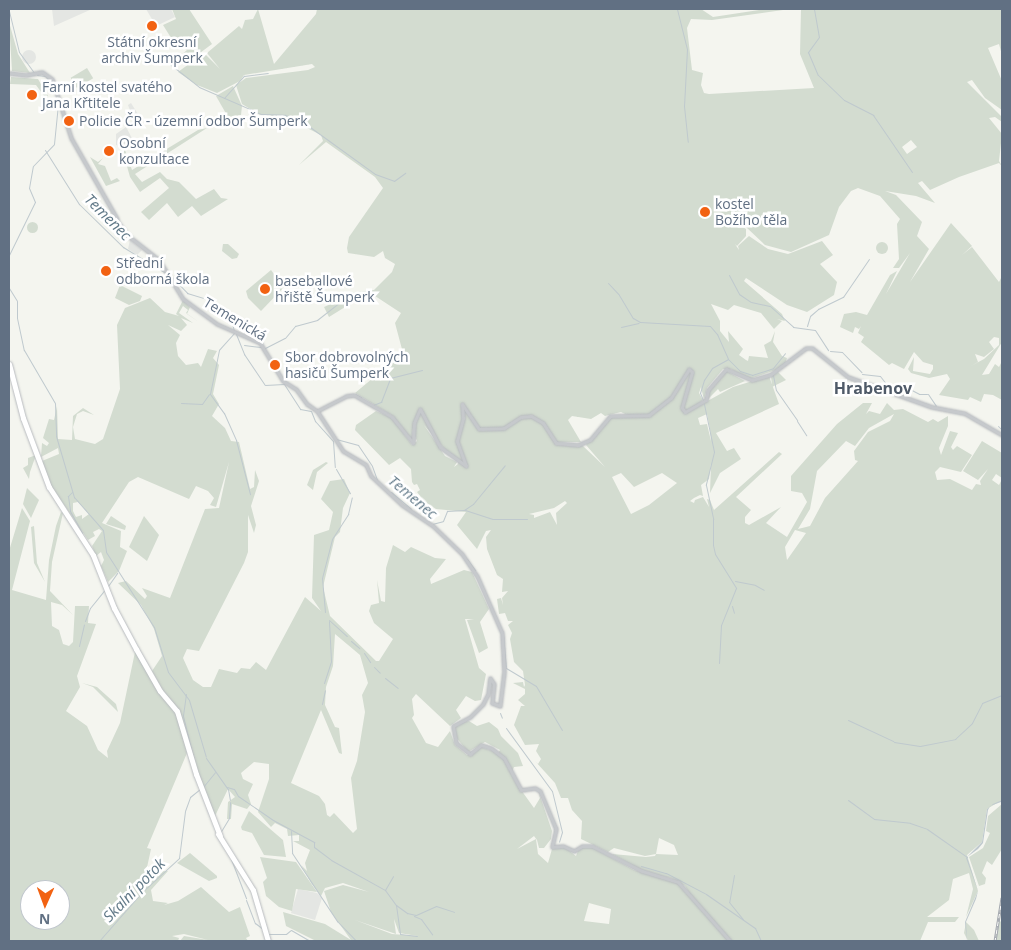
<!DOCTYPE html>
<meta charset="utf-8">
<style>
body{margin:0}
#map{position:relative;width:1011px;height:950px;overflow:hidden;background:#f4f5ef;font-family:"Open Sans",sans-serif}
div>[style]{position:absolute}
.built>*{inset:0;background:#e4e6e3}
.round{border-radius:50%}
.green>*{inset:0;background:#d3dcd0;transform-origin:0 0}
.water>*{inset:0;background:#bfc9ce}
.stream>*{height:1px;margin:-0.5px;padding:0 0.5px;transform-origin:0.5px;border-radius:0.5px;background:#bfc9ce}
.roads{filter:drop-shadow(0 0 1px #b8bbbf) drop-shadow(0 0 1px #b8bbbf)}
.minor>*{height:3px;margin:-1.5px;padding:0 1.5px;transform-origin:1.5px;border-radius:1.5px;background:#c6c9cc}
.major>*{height:5px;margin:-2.5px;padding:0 2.5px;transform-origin:2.5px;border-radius:2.5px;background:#fff}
.rail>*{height:3px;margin-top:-1.5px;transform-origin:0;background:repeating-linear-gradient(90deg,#fff 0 4px,#a3a8af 0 8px);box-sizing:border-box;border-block:1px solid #a3a8af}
.dots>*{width:14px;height:14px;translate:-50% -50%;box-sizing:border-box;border:2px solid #fff;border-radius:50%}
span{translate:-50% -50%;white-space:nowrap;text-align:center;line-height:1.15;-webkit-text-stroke:5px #fff;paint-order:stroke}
.poi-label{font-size:14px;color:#617083}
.left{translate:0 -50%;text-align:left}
.street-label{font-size:14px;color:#617083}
.water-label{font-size:15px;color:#617988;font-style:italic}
.quarter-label{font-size:16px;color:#4f5a68;font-weight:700}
.frame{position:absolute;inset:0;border:10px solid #617083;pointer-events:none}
.north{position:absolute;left:20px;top:880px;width:50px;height:50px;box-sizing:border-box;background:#fff;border:1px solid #c0c6cd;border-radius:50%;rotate:182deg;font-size:14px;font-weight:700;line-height:20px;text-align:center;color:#617083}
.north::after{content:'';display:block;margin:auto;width:18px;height:22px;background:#f26212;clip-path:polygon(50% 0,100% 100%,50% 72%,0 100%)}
</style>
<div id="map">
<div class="built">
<i style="clip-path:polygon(52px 9px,92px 9px,54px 26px)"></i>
<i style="clip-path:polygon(146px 9px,171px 9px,175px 17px,156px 26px)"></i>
<i class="round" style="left:22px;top:50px;width:14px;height:14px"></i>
<i style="clip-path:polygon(131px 103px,141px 119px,139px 120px,133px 118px,128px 105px)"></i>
<i style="clip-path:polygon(126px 127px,134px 142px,126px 148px,116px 145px,116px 134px)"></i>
<i style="clip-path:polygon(130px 240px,142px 250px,137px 255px,128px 249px)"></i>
<i style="clip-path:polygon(298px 889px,317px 893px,322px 898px,315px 920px,291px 913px)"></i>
</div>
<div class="green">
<i style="clip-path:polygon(172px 9px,189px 9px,212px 44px,185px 64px,180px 56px,187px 50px,179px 47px,181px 43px,173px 41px,163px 25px,176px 19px)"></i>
<i style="clip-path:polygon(evenodd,258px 9px,274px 64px,316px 14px,317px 9px,701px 9px,713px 17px,765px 9px,790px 9px,712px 20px,691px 19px,687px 28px,692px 70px,703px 73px,701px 85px,704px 93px,709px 94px,814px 88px,800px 54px,801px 9px,1002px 9px,1002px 55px,999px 44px,988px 48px,1002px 81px,1002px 110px,985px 98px,972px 80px,967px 82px,1002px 117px,1002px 122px,995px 117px,989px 118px,1002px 134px,999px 161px,1002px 166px,999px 163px,959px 177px,930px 190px,922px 181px,918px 183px,935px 203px,916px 196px,885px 191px,896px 195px,922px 222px,917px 236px,929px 249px,910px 282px,951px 223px,972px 246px,962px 255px,972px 247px,999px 282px,1002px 276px,1002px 342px,982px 375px,989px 374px,995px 364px,999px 367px,1002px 361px,1002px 400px,993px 395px,984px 394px,981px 402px,970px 397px,968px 400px,939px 395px,950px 379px,947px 374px,929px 378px,911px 373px,908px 369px,914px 357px,913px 371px,930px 374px,933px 369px,933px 365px,923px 362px,914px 352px,904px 369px,892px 363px,889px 365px,861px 342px,864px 337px,858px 333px,861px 326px,859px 329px,855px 327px,853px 333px,840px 327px,844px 314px,856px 312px,867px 315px,890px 275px,897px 271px,886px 294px,910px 253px,899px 268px,893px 268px,899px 259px,897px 224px,900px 219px,880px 196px,858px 188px,851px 191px,839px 207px,829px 235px,791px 252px,765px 245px,746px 227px,716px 211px,746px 229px,746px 236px,737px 246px,735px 244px,739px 250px,738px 246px,749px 236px,768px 249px,788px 254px,822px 241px,833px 255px,820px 264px,837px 282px,834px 295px,807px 312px,787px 305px,746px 278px,744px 281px,782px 314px,785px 321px,777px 319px,782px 321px,774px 329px,761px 313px,734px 305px,728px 310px,711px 304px,720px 321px,720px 331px,729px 342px,728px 331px,743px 349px,739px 355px,746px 360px,748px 361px,749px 356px,768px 358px,764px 345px,771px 341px,775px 331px,773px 342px,782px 356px,787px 358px,784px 367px,753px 378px,747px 379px,731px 369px,723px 369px,707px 388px,704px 400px,701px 387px,699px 393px,703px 400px,691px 410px,733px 387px,769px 376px,779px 404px,716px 433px,727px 451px,734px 448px,741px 459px,720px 473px,710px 493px,711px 464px,709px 479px,701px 485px,703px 496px,700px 495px,694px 498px,690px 501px,694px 503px,695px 500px,703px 497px,709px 507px,707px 499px,710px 500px,714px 510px,779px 452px,782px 454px,736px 497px,751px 510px,745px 517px,745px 523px,749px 525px,781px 507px,766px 523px,787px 537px,807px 502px,802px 493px,791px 491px,791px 476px,837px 424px,863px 403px,872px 403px,866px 414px,869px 411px,880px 414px,887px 403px,894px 410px,903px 409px,928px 422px,933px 419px,938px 422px,948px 416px,948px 426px,939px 448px,941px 455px,950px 431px,958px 433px,951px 447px,953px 450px,957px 446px,972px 455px,961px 472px,940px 467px,935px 472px,937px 480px,950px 479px,972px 490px,976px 484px,981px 485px,980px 481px,988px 469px,978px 480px,963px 471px,982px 441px,1002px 453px,1002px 478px,996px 474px,992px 480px,999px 485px,1002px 479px,1002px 800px,987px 809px,982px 842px,967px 855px,978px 891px,966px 917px,973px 889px,969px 873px,953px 879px,949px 900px,927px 917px,959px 917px,955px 922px,928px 922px,920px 941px,731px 941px,696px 904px,685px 886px,671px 878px,647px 873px,612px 854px,646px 857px,655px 856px,656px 854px,645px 856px,614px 848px,608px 852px,581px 839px,582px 821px,572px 810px,568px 798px,561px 798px,555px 783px,535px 761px,538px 764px,541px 759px,536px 751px,539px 744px,525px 745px,514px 725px,521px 706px,525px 706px,518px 700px,525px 694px,525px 689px,513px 683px,523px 682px,524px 687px,525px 685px,523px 671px,514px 662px,510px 639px,512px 633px,508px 625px,513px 621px,508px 621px,505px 613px,499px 614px,497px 599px,501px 598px,503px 605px,502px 598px,508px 591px,502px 592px,503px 579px,497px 575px,487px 549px,486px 537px,491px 530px,486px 531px,477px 549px,457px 525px,466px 512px,436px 509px,424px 501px,417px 492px,420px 490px,417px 484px,414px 485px,412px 482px,411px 469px,400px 458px,389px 465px,355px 430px,356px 425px,376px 411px,392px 418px,412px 445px,417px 441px,412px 428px,412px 440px,393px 416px,355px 393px,403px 353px,395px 323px,401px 313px,372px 294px,366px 294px,329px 317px,324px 307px,358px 292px,374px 290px,392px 272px,395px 264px,385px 258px,383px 251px,374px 257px,348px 253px,347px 248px,349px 237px,383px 188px,375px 177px,326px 142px,299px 165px,323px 141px,321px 135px,285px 117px,260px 115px,242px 104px,236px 85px,246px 78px,308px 70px,315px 67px,312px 64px,244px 75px,240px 81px,217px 93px,197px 85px,178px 72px,204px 53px,220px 69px,207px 53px,239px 26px,242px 29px,245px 20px,253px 19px,258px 9px,911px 140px,917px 147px,907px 154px,902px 147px,911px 140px,258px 9px,994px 337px,999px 338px,999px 345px,984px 359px,971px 366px,978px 362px,975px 354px,984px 357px,994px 349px,989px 342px,994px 337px,258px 9px,621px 412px,627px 415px,610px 416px,586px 445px,605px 467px,583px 446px,557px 445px,558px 442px,581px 442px,568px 420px,572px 416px,591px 419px,601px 413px,605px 416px,621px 412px,258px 9px,707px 414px,710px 429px,711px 441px,707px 424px,700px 425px,698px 418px,707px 414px,258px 9px,894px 414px,890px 421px,868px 432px,854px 451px,855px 460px,858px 461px,825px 498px,810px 526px,798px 529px,810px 509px,817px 471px,846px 441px,855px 446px,869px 428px,894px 414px,258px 9px,424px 425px,444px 448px,459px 460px,458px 464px,454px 467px,457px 462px,445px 456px,424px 425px,258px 9px,621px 473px,634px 487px,662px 473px,677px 483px,649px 505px,631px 514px,612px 477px,621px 473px,258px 9px,565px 501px,567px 503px,556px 513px,557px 525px,550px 512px,534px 518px,534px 515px,529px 514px,554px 508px,565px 501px,258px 9px,795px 530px,806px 533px,787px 560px,785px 547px,795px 530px,258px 9px,659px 838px,674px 845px,678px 855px,656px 854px,659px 838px)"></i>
<i style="clip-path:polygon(9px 22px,18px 54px,30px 73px,12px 71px)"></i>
<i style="left:87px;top:68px;width:12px;height:19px;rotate:59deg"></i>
<i style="clip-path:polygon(11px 77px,38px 79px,48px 96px,44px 96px,36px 85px,10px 84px)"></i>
<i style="clip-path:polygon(233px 86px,242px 106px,241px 115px,228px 117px,216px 96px)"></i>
<i style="clip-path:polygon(207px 128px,135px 174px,142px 182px,160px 172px,167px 179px,179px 182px,196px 199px,214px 189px,221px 198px,228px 199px,201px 216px,192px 206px,178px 217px,167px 203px,149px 220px,141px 212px,169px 188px,160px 178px,140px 192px,130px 177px,123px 152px,125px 150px,132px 170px,198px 130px)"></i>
<i style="clip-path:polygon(90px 157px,98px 162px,103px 158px,98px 164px,105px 166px,111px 181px,117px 178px,120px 181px,106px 186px)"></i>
<i class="round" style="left:26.5px;top:221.5px;width:11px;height:11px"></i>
<i class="round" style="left:876px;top:242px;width:12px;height:12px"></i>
<i style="clip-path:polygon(223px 244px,228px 244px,239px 254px,237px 258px,232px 259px,222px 251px)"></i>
<i style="clip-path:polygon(271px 270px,284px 287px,261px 311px,248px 298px,246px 291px)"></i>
<i style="clip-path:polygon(120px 285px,142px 296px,140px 301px,129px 305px,115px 298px)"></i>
<i style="clip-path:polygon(evenodd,150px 298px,165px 312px,179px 316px,176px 314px,183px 300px,190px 307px,187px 314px,199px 322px,186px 313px,188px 310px,183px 306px,179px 313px,193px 323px,181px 318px,187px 325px,181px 331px,168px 325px,180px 335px,176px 343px,178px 356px,186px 365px,198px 363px,201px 367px,208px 349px,217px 351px,213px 358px,219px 365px,213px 394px,219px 404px,212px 416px,225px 428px,231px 441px,239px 442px,250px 489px,254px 487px,255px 470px,259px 481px,251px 506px,256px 525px,254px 533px,248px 515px,248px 552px,244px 563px,201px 647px,199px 651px,187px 649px,183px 658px,193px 680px,203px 687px,211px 687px,219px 669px,237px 673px,241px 668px,250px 669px,256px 662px,266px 670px,305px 597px,321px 611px,312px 598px,314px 535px,329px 530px,333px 512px,321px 499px,330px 481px,344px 479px,350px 493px,343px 508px,340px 532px,335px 537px,323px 587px,330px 616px,376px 661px,379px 661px,393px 639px,374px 623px,369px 611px,371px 605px,379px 603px,377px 580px,381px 601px,385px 602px,386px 568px,393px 545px,405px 552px,411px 547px,435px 558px,446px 559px,430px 579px,431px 584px,464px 570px,472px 572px,489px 609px,480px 622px,488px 648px,479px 653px,467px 620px,474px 619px,465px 619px,479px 668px,486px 674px,481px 700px,475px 701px,466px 696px,456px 710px,461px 718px,450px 726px,416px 694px,412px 699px,414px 715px,412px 718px,426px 743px,438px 747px,450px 731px,455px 745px,467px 755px,472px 755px,481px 747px,498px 753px,500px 750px,485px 742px,468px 752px,455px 736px,454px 728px,459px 723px,469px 721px,477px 726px,489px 722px,498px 729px,501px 736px,518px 753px,523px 766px,514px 767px,511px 774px,514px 780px,534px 808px,540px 798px,538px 790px,552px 831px,551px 839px,544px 848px,539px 848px,537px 840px,534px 836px,517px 849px,536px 839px,538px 854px,548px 863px,552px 849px,563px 846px,576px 856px,579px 848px,591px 847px,634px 870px,677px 883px,729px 941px,316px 941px,286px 926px,283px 912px,325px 924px,351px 940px,331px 912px,324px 891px,343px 885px,369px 892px,343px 883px,325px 888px,321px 896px,311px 883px,301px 865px,307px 871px,305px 863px,310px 850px,293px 841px,299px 841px,299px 835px,288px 836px,287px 829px,275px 823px,271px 827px,258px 812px,269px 779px,269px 764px,254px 762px,241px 773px,243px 779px,253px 784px,248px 795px,251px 804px,247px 809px,232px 804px,231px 819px,227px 819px,228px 802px,235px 797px,228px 789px,215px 816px,197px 776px,184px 728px,152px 671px,162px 656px,154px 629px,141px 605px,118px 583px,126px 581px,145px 599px,147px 596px,142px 588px,170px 598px,205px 509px,219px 508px,229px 462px,216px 507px,210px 505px,214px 498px,208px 491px,196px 486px,189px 499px,138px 477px,129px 482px,102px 523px,121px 531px,120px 547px,127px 551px,119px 571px,108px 582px,101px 566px,104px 560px,101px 552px,96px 556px,92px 546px,102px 531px,99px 529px,93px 532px,95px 536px,88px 540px,50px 484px,42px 461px,59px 454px,58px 448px,41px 457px,42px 443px,47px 446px,49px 443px,43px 438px,49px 419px,54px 420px,57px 406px,58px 439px,72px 440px,73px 416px,83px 408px,94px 415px,83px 411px,77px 414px,73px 427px,75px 439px,95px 444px,103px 439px,120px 389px,117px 325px,125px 308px,150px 298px,78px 502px,89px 514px,82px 519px,82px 515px,76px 517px,73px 511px,73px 503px,78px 502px,150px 298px,335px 634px,360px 655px,368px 683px,362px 695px,365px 712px,357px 761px,351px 778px,357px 829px,353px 833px,334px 813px,330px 817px,327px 815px,325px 804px,319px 796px,291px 783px,321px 710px,339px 753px,342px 754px,339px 728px,335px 727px,325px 705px,326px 687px,333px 666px,335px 634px,150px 298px,589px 903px,611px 909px,609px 924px,584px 921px,589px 903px,150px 298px,394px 919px,399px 933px,418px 936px,392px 934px,355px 920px,396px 934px,394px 919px)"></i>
<i style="clip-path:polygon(726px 371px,745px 381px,720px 392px,718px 389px,708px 399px,708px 391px)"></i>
<i style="clip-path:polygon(778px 372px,786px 380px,772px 387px,771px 375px)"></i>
<i style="clip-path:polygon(36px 455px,30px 472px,29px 479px,23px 468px,28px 465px,28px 458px)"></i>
<i style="clip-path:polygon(326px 462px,328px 463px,317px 472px,313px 490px,307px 485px,313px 470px)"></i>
<i style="clip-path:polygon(27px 488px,39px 500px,31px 518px,23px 504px)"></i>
<i style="clip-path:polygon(evenodd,22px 508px,30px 521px,12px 590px,46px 600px,49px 560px,56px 526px,61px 512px,63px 513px,52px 562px,50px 591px,73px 615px,62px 605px,51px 602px,52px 626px,59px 630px,63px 644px,69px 646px,73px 642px,75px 606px,89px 606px,88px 623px,96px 624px,77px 676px,80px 687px,66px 711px,87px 726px,98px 750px,108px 758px,107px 751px,120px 723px,135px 652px,177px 716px,187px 753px,147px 848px,151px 849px,146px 872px,168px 871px,151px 890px,153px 901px,168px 903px,164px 905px,178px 901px,201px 887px,229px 912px,240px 907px,250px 936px,246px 938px,248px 941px,180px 941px,184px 936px,208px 940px,184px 934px,172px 936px,179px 938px,178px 941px,9px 941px,9px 551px,22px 508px,30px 890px,60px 890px,60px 920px,30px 920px,30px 890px)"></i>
<i style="clip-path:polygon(111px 516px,126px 526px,125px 530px,106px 524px)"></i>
<i style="clip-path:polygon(144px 516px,159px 535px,147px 561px,129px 547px)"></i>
<i style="clip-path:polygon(34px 526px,37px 563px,45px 582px,34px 563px,31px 527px)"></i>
<i style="clip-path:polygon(82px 683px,97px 687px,116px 704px,118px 712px,93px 687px)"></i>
<i style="clip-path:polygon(1002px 804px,1002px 849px,992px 865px,987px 861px,982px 873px,986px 878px,985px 884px,979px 886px,969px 857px,983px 848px,990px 833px,986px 831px,988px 816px)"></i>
<i style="clip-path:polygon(249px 811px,283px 840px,286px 857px,264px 855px,252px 833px,242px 830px,241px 827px)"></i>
<i style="clip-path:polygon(190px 853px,217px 876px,217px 878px,209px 881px,177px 863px)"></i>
<i style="clip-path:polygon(260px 857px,296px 862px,317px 892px,296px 889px,292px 911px,279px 907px,266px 896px,263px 882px,267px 878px)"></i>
<i style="clip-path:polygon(999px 921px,1002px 922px,1002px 941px,996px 941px)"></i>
<i style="clip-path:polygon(966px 922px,974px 930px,979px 941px,968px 941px,964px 933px)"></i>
</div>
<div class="water">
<i style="clip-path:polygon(1002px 800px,1001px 802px,990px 806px,988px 810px,983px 843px,978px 849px,967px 857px,978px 891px,976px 899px,966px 922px,967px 941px,965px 922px,978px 891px,966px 858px,982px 842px,987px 809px,993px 804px)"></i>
</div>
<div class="stream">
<i style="left:677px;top:9px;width:41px;rotate:76deg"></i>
<i style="left:687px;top:49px;width:57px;rotate:93deg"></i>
<i style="left:684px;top:106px;width:36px;rotate:84deg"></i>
<i style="left:814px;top:9px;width:28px;rotate:80deg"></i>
<i style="left:819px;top:37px;width:19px;rotate:126deg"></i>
<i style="left:808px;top:52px;width:25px;rotate:67deg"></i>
<i style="left:818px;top:75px;width:36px;rotate:44deg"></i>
<i style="left:844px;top:100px;width:33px;rotate:27deg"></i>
<i style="left:873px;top:115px;width:69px;rotate:55.6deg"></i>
<i style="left:9px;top:11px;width:42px;rotate:76.3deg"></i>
<i style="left:19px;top:52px;width:26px;rotate:54deg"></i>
<i style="left:166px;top:61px;width:42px;rotate:38.2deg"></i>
<i style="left:199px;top:87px;width:68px;rotate:23.5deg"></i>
<i style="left:261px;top:114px;width:24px;rotate:2deg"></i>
<i style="left:285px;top:115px;width:19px;rotate:21deg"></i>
<i style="left:303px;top:122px;width:89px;rotate:35.8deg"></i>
<i style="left:375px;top:174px;width:20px;rotate:20deg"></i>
<i style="left:394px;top:181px;width:14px;rotate:-36deg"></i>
<i style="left:37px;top:75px;width:8px;rotate:7deg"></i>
<i style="left:45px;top:76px;width:11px;rotate:49deg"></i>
<i style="left:224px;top:98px;width:30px;rotate:-48deg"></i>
<i style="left:244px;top:76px;width:24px;rotate:-7deg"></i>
<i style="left:45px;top:150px;width:64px;rotate:57.8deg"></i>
<i style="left:79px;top:204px;width:62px;rotate:44.3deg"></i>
<i style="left:123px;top:247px;width:48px;rotate:31.4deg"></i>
<i style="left:9px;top:255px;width:59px;rotate:-63.9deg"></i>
<i style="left:35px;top:202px;width:15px;rotate:-113deg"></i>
<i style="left:29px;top:188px;width:22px;rotate:-80deg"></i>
<i style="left:33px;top:166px;width:30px;rotate:-46deg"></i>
<i style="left:54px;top:144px;width:40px;rotate:-84.3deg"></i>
<i style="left:168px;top:273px;width:28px;rotate:46deg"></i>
<i style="left:187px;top:293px;width:27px;rotate:17deg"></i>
<i style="left:213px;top:301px;width:23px;rotate:41deg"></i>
<i style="left:230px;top:316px;width:16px;rotate:75deg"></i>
<i style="left:729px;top:275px;width:21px;rotate:62deg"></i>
<i style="left:739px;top:294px;width:14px;rotate:34deg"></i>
<i style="left:751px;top:302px;width:19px;rotate:12deg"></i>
<i style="left:770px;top:306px;width:31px;rotate:42deg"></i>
<i style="left:793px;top:327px;width:22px;rotate:8deg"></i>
<i style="left:815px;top:330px;width:24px;rotate:57deg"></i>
<i style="left:608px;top:283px;width:16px;rotate:47deg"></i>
<i style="left:619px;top:295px;width:27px;rotate:59deg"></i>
<i style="left:633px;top:318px;width:8px;rotate:30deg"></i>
<i style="left:640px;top:322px;width:70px;rotate:3.3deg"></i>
<i style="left:710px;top:326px;width:11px;rotate:49deg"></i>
<i style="left:717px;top:334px;width:27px;rotate:66deg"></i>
<i style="left:9px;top:288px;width:15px;rotate:58deg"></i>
<i style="left:17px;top:301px;width:17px;rotate:90deg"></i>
<i style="left:17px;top:318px;width:33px;rotate:78deg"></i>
<i style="left:24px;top:350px;width:61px;rotate:59.7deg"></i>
<i style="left:55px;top:403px;width:33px;rotate:88deg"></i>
<i style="left:56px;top:436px;width:64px;rotate:73.6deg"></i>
<i style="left:74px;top:497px;width:44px;rotate:48.7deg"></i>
<i style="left:103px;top:530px;width:22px;rotate:82deg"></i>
<i style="left:106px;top:552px;width:89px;rotate:57.4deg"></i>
<i style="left:154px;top:627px;width:47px;rotate:72.7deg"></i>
<i style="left:168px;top:672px;width:35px;rotate:53deg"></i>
<i style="left:189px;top:700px;width:59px;rotate:73.4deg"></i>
<i style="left:807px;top:326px;width:10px;rotate:-73deg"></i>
<i style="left:810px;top:316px;width:11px;rotate:-41deg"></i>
<i style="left:818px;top:309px;width:28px;rotate:-26deg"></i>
<i style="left:843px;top:297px;width:46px;rotate:-55.6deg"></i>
<i style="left:621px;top:327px;width:18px;rotate:-13deg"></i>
<i style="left:235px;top:332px;width:24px;rotate:132deg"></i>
<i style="left:219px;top:350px;width:45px;rotate:101.6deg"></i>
<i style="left:210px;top:394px;width:24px;rotate:54deg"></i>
<i style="left:224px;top:413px;width:30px;rotate:66deg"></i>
<i style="left:236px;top:440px;width:56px;rotate:75.5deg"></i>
<i style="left:236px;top:334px;width:22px;rotate:68deg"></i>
<i style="left:244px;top:354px;width:37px;rotate:56deg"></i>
<i style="left:265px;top:385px;width:19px;rotate:-3deg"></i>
<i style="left:284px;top:384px;width:30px;rotate:57deg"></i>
<i style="left:300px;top:409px;width:11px;rotate:10deg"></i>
<i style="left:311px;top:411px;width:11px;rotate:68deg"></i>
<i style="left:315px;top:421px;width:27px;rotate:48deg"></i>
<i style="left:333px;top:441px;width:26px;rotate:86deg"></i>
<i style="left:244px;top:345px;width:17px;rotate:7deg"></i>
<i style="left:265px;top:348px;width:22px;rotate:-27deg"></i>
<i style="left:285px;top:338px;width:16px;rotate:-50deg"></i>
<i style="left:295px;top:326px;width:23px;rotate:-15deg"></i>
<i style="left:317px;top:320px;width:29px;rotate:-38deg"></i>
<i style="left:340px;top:302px;width:21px;rotate:-23deg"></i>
<i style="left:830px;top:351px;width:12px;rotate:5deg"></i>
<i style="left:842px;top:352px;width:28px;rotate:46deg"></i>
<i style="left:862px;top:374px;width:18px;rotate:6deg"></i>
<i style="left:880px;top:376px;width:18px;rotate:52deg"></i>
<i style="left:891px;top:390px;width:15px;rotate:-11deg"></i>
<i style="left:906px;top:387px;width:15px;rotate:28deg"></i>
<i style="left:919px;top:394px;width:8px"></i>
<i style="left:773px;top:375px;width:15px;rotate:79deg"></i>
<i style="left:776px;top:390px;width:37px;rotate:55deg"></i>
<i style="left:355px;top:394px;width:7px;rotate:27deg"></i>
<i style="left:928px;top:394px;width:14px;rotate:56deg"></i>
<i style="left:703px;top:400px;width:8px;rotate:-113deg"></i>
<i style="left:700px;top:393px;width:14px;rotate:-73deg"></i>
<i style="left:704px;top:380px;width:14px;rotate:-56deg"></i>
<i style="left:712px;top:368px;width:18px;rotate:-29deg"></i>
<i style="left:728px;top:359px;width:17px;rotate:45deg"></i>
<i style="left:740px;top:371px;width:13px;rotate:18deg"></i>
<i style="left:752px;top:375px;width:22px;rotate:-18deg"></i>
<i style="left:773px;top:368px;width:19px;rotate:-51deg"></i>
<i style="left:181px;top:403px;width:21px;rotate:3deg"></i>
<i style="left:202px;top:404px;width:12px;rotate:-55deg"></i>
<i style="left:704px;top:404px;width:49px;rotate:78.2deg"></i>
<i style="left:714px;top:452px;width:34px;rotate:104deg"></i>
<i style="left:706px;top:485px;width:35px;rotate:78deg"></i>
<i style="left:713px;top:519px;width:26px;rotate:90deg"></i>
<i style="left:713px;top:545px;width:9px;rotate:77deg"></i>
<i style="left:715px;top:554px;width:40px;rotate:58deg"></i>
<i style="left:736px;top:588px;width:40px;rotate:112deg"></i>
<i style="left:721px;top:625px;width:38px;rotate:93deg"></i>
<i style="left:373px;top:405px;width:9px;rotate:-21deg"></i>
<i style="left:381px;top:402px;width:26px;rotate:-69deg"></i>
<i style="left:390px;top:378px;width:33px;rotate:-14deg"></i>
<i style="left:797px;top:421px;width:17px;rotate:57deg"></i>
<i style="left:998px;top:426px;width:6px;rotate:45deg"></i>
<i style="left:336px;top:439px;width:23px;rotate:15deg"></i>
<i style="left:358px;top:445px;width:25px;rotate:56deg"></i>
<i style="left:372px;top:466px;width:15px;rotate:70deg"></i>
<i style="left:336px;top:469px;width:28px;rotate:60deg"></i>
<i style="left:72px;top:492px;width:6px;rotate:135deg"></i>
<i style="left:68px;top:496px;width:15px;rotate:82deg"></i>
<i style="left:70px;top:511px;width:25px;rotate:61deg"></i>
<i style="left:391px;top:492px;width:26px;rotate:40deg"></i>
<i style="left:465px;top:510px;width:29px;rotate:18deg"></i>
<i style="left:493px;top:519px;width:34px"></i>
<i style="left:432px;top:524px;width:11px;rotate:-15deg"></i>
<i style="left:443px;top:521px;width:11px;rotate:-68deg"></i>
<i style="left:447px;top:511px;width:17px;rotate:-3deg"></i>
<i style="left:464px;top:510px;width:11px;rotate:-34deg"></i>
<i style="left:473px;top:504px;width:50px;rotate:-50.6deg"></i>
<i style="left:467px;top:559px;width:14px;rotate:54deg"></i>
<i style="left:735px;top:581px;width:20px;rotate:11deg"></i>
<i style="left:755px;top:585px;width:10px;rotate:29deg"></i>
<i style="left:108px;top:586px;width:16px;rotate:-55deg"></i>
<i style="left:732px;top:606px;width:7px;rotate:74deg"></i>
<i style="left:325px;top:612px;width:34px;rotate:-95deg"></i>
<i style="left:322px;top:578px;width:40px;rotate:-75.6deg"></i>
<i style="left:332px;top:539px;width:30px;rotate:-57deg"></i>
<i style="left:348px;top:514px;width:17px;rotate:-77deg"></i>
<i style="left:329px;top:620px;width:24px;rotate:42deg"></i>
<i style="left:85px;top:621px;width:14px;rotate:-69deg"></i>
<i style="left:90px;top:608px;width:22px;rotate:-51deg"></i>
<i style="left:503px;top:634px;width:33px;rotate:85deg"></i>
<i style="left:351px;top:641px;width:11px;rotate:41deg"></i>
<i style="left:79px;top:646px;width:22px;rotate:-77deg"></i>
<i style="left:364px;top:653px;width:11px;rotate:56deg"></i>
<i style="left:374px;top:667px;width:8px;rotate:45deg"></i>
<i style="left:506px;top:668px;width:35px;rotate:31deg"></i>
<i style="left:536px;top:686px;width:51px;rotate:59.4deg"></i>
<i style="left:385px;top:678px;width:16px;rotate:38deg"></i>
<i style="left:324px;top:683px;width:23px;rotate:-72deg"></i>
<i style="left:331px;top:661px;width:40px;rotate:-92.9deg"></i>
<i style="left:186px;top:694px;width:22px;rotate:98deg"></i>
<i style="left:183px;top:716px;width:54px;rotate:76deg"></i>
<i style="left:322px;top:704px;width:14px;rotate:-78deg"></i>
<i style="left:500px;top:713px;width:5px;rotate:68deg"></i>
<i style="left:848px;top:720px;width:50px;rotate:25deg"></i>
<i style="left:506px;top:728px;width:78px;rotate:53.9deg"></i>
<i style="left:552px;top:791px;width:42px;rotate:76.3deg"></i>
<i style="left:562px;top:832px;width:10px;rotate:107deg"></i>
<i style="left:894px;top:742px;width:26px;rotate:9deg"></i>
<i style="left:920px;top:746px;width:36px;rotate:-11deg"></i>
<i style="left:955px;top:739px;width:23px;rotate:-43deg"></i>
<i style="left:972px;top:723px;width:22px;rotate:-63deg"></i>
<i style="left:982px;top:703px;width:22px;rotate:-22deg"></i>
<i style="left:206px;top:758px;width:38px;rotate:55deg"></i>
<i style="left:228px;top:789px;width:11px;rotate:80deg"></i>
<i style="left:203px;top:787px;width:19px;rotate:-51deg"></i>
<i style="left:227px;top:787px;width:7px;rotate:16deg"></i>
<i style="left:234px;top:789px;width:8px;rotate:60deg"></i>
<i style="left:238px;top:796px;width:42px;rotate:34.4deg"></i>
<i style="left:273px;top:820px;width:47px;rotate:28.2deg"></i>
<i style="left:314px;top:842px;width:5px;rotate:90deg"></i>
<i style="left:314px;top:847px;width:21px;rotate:37deg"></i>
<i style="left:331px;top:860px;width:62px;rotate:29.1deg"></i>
<i style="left:385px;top:890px;width:19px;rotate:54deg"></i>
<i style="left:396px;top:905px;width:14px;rotate:36deg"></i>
<i style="left:407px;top:913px;width:9px;rotate:13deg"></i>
<i style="left:416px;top:915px;width:22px;rotate:-24deg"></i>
<i style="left:436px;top:906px;width:19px;rotate:18deg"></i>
<i style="left:848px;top:800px;width:32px;rotate:36deg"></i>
<i style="left:874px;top:819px;width:36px;rotate:6deg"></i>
<i style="left:910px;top:823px;width:18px;rotate:19deg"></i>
<i style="left:927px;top:829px;width:49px;rotate:35deg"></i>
<i style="left:291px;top:831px;width:22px;rotate:87deg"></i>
<i style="left:292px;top:853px;width:82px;rotate:56.5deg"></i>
<i style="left:337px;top:921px;width:28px;rotate:46deg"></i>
<i style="left:220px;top:833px;width:17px;rotate:-59deg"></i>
<i style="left:229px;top:818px;width:16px;rotate:-86deg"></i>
<i style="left:231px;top:859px;width:42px;rotate:69deg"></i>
<i style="left:641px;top:866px;width:26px;rotate:16deg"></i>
<i style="left:666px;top:873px;width:45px;rotate:27.7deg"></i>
<i style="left:706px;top:894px;width:60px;rotate:34.8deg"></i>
<i style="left:755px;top:928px;width:14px;rotate:65deg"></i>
<i style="left:734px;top:875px;width:27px;rotate:100deg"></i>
<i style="left:729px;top:902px;width:22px;rotate:51deg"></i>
<i style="left:385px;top:890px;width:16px;rotate:-60deg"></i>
<i style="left:246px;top:900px;width:25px;rotate:69deg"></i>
<i style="left:255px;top:923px;width:10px;rotate:37deg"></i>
<i style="left:396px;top:905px;width:29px;rotate:82deg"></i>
<i style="left:400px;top:934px;width:17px;rotate:7deg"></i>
<i style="left:414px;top:916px;width:8px;rotate:23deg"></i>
<i style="left:421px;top:919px;width:19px;rotate:54deg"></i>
<i style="left:269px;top:934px;width:17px"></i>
<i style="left:286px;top:934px;width:6px;rotate:-39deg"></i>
<i style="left:291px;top:930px;width:22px;rotate:30deg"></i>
<i style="left:99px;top:941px;width:64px;rotate:-48.8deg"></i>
<i style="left:141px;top:893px;width:52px;rotate:-42.6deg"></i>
<i style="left:179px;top:858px;width:47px;rotate:-82.7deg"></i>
<i style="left:185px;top:811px;width:15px;rotate:-70deg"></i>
<i style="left:190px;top:797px;width:13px;rotate:-39deg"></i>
</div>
<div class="roads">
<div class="minor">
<i style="left:9px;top:73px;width:17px;rotate:7deg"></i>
<i style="left:26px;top:75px;width:16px;rotate:-11deg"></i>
<i style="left:42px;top:72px;width:12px;rotate:35deg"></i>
<i style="left:52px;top:79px;width:62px;rotate:72.1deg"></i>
<i style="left:71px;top:138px;width:93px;rotate:60.4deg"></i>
<i style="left:115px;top:218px;width:21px;rotate:55deg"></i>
<i style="left:127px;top:235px;width:41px;rotate:38deg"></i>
<i style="left:159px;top:260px;width:46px;rotate:58.4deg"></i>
<i style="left:183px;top:299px;width:42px;rotate:36.3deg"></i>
<i style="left:217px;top:324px;width:47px;rotate:23.8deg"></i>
<i style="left:260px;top:343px;width:44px;rotate:58.8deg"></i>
<i style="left:283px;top:381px;width:15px;rotate:32deg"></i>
<i style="left:296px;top:389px;width:19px;rotate:54deg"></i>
<i style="left:307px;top:404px;width:12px;rotate:35deg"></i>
<i style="left:462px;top:404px;width:30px;rotate:56deg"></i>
<i style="left:479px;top:429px;width:25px;rotate:-2deg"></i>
<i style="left:504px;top:428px;width:20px;rotate:-33deg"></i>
<i style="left:521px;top:417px;width:10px;rotate:-6deg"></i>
<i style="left:531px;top:416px;width:14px;rotate:30deg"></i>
<i style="left:543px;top:423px;width:24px;rotate:57deg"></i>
<i style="left:556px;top:443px;width:22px;rotate:5deg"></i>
<i style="left:578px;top:445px;width:13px;rotate:-23deg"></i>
<i style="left:590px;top:440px;width:31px;rotate:-50deg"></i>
<i style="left:610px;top:416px;width:39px;rotate:-1deg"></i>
<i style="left:649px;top:415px;width:28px;rotate:-38deg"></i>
<i style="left:671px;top:398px;width:34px;rotate:-58deg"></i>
<i style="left:689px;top:369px;width:4px;rotate:45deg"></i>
<i style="left:692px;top:372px;width:37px;rotate:106deg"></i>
<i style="left:682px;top:408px;width:5px;rotate:53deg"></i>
<i style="left:685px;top:412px;width:24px;rotate:-30deg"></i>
<i style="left:706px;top:400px;width:10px;rotate:-79deg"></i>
<i style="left:708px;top:390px;width:28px;rotate:-49deg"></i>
<i style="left:726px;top:369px;width:28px;rotate:23deg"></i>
<i style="left:752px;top:380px;width:19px;rotate:-16deg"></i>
<i style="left:770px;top:375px;width:45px;rotate:-36.9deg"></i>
<i style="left:806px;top:348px;width:6px"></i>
<i style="left:812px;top:348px;width:46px;rotate:38.9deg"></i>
<i style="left:848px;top:377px;width:89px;rotate:19.7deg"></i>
<i style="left:932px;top:407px;width:33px;rotate:11deg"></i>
<i style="left:964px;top:413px;width:44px;rotate:30.1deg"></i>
<i style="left:317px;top:411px;width:48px;rotate:57deg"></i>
<i style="left:343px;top:451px;width:27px;rotate:31deg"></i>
<i style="left:366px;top:465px;width:12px;rotate:66deg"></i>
<i style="left:371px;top:476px;width:42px;rotate:43.1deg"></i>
<i style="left:402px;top:505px;width:37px;rotate:34deg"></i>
<i style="left:433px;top:526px;width:40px;rotate:44deg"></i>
<i style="left:462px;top:554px;width:27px;rotate:56deg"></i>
<i style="left:477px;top:576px;width:62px;rotate:66.3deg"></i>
<i style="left:502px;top:633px;width:39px;rotate:87deg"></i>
<i style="left:504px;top:672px;width:34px;rotate:97deg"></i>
<i style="left:500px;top:706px;width:9px;rotate:-159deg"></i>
<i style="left:492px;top:703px;width:19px;rotate:-84deg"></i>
<i style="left:494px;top:684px;width:7px;rotate:-124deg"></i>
<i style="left:490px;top:678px;width:16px;rotate:97deg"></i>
<i style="left:488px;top:694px;width:11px;rotate:117deg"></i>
<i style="left:483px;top:704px;width:18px;rotate:135deg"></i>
<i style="left:470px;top:717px;width:19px;rotate:152deg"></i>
<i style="left:453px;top:726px;width:17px;rotate:80deg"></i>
<i style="left:456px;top:743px;width:18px;rotate:38deg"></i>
<i style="left:470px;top:754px;width:14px;rotate:-39deg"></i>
<i style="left:481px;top:745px;width:10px;rotate:17deg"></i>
<i style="left:491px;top:748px;width:16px;rotate:38deg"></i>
<i style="left:504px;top:758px;width:36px;rotate:62deg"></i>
<i style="left:521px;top:790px;width:14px;rotate:-8deg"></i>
<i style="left:535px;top:788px;width:6px;rotate:31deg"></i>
<i style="left:540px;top:791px;width:41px;rotate:67.2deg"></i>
<i style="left:556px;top:829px;width:18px;rotate:103deg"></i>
<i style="left:552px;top:847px;width:11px;rotate:-5deg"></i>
<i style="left:563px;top:846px;width:12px;rotate:24deg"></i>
<i style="left:574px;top:851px;width:9px;rotate:-32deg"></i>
<i style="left:582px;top:846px;width:10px"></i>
<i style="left:592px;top:846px;width:56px;rotate:26.6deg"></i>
<i style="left:642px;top:871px;width:38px;rotate:17deg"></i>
<i style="left:678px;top:882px;width:79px;rotate:48.6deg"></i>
<i style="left:317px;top:411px;width:33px;rotate:-27deg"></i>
<i style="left:346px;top:396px;width:8px;rotate:-7deg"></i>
<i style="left:354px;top:395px;width:44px;rotate:30.1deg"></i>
<i style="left:392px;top:417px;width:33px;rotate:51deg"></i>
<i style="left:413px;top:443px;width:20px;rotate:-87deg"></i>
<i style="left:414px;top:423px;width:15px;rotate:-67deg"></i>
<i style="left:420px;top:409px;width:43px;rotate:62.2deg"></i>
<i style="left:440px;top:447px;width:32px;rotate:36deg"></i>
<i style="left:466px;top:466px;width:27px;rotate:-110deg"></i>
<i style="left:457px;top:441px;width:24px;rotate:-75deg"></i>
<i style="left:463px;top:418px;width:14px;rotate:-94deg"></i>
</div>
<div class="major">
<i style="left:9px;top:364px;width:56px;rotate:75.5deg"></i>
<i style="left:23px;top:418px;width:74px;rotate:69.4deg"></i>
<i style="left:49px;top:487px;width:81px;rotate:57.1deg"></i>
<i style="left:93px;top:555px;width:57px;rotate:68.4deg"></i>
<i style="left:114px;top:608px;width:47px;rotate:61.8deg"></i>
<i style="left:136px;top:649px;width:48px;rotate:60.3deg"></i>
<i style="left:160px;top:691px;width:26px;rotate:50deg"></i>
<i style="left:177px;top:711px;width:66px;rotate:73.2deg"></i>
<i style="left:196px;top:774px;width:66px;rotate:68.8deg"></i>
<i style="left:218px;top:834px;width:66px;rotate:58deg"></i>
<i style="left:253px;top:890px;width:53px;rotate:73.6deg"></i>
</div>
</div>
<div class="rail">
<i style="left:995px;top:941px;width:44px;rotate:-80.8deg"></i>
</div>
<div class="dots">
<i style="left:152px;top:26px;background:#f26212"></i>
<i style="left:32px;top:95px;background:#f26212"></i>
<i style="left:69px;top:121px;background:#f26212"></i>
<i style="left:109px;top:151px;background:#f26212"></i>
<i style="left:705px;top:212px;background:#f26212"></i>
<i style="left:106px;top:271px;background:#f26212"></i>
<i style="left:265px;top:289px;background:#f26212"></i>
<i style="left:275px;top:365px;background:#f26212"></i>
</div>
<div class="poi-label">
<span style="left:152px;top:50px">Státní okresní<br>archiv Šumperk</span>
<span class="left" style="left:42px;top:95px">Farní kostel svatého<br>Jana Křtitele</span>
<span class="left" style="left:79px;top:121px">Policie ČR - územní odbor Šumperk</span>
<span class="left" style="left:119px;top:151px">Osobní<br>konzultace</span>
<span class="left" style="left:715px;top:212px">kostel<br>Božího těla</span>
<span class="left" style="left:116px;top:271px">Střední<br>odborná škola</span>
<span class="left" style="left:275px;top:289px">baseballové<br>hřiště Šumperk</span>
<span class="left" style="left:285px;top:365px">Sbor dobrovolných<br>hasičů Šumperk</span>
</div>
<div class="street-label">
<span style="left:235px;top:319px;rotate:31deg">Temenická</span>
</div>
<div class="water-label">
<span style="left:108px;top:217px;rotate:45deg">Temenec</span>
<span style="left:413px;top:497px;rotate:40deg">Temenec</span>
<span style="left:134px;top:890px;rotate:-46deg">Skalní potok</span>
</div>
<div class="quarter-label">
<span style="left:873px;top:388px">Hrabenov</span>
</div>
<div class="frame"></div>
<div class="north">N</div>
</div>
